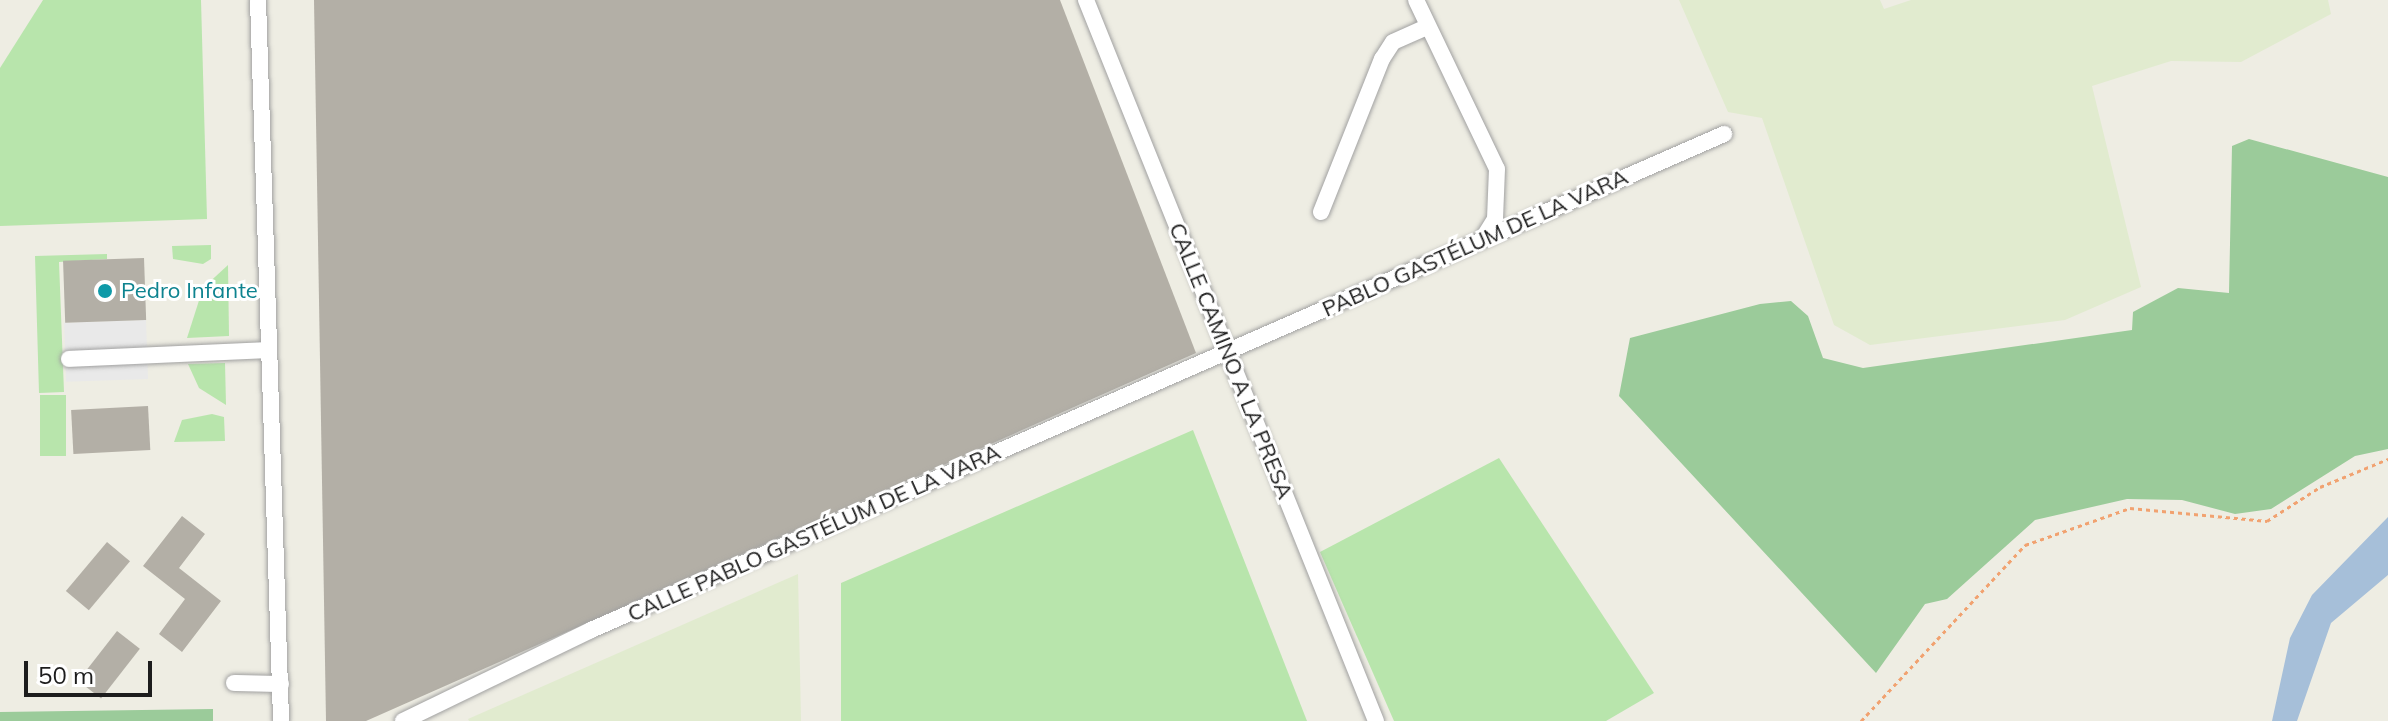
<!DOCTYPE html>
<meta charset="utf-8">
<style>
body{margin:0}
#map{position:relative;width:2388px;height:721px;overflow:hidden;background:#eeede3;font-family:Mulish,sans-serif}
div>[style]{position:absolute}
.farmland>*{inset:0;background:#e1ebcf}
.grass>*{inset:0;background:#b8e5ac;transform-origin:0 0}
.forest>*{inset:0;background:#9bcb9a}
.parking>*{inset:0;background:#e9e9e9;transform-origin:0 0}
.water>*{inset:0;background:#a6bfd9}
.building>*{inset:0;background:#b3afa6;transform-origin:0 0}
.path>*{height:3px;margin-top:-1.5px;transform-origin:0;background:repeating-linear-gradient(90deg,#f1a270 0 4px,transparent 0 8px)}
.roads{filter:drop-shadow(0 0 2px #a1a1a1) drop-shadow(0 0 2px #a1a1a1)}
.minor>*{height:16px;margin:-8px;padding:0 8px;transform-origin:8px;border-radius:8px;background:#fff}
.dots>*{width:22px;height:22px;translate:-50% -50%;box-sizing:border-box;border:4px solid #fff;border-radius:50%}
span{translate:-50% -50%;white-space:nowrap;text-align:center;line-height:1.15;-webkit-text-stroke:6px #fff;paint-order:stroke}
.street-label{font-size:22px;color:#1d1d1d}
.culture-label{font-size:22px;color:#0d838f}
.left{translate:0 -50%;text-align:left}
.scale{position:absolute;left:24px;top:661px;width:128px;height:36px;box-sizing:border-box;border:4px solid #1d1d1d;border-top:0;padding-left:10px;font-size:24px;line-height:28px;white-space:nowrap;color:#1d1d1d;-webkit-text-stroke:6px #fff;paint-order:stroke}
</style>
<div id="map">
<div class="farmland">
<i style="clip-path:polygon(1679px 0,1880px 0,1884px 9px,1911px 0,2328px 0,2331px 14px,2241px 62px,2171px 61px,2092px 86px,2141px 287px,2065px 320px,1870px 345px,1834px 325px,1762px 118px,1728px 112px)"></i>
<i style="clip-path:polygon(798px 574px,801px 721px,469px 721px,468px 719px)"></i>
</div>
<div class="grass">
<i style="clip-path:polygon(43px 0,201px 0,207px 219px,0 226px,0 68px)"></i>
<i style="clip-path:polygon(211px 245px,211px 259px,203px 264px,173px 259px,172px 246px)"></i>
<i style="clip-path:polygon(107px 254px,107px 259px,59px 262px,64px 392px,39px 393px,35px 256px)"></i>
<i style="clip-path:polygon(228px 265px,229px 336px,187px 338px,203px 288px)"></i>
<i style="clip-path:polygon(225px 363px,226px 405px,199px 388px,188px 364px)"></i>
<i style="left:40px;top:395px;width:26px;height:61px"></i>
<i style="clip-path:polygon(212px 414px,224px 417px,225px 441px,174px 442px,182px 420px)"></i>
<i style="clip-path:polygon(1193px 430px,1307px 721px,841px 721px,841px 583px)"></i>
<i style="clip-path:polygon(1499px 458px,1654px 693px,1606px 721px,1394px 721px,1320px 552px)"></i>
</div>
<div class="forest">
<i style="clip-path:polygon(2249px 139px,2388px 177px,2388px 449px,2355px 456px,2271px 509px,2235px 514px,2182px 500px,2127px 499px,2035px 520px,1947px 599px,1925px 604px,1876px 673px,1619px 396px,1630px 338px,1760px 304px,1791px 301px,1808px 316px,1823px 358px,1863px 368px,2132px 330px,2133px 312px,2178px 288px,2229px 293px,2232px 146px)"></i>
<i style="clip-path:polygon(213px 709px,213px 721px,0 721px,0 712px)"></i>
</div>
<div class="parking">
<i style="left:146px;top:320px;width:59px;height:82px;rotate:88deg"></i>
</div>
<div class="water">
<i style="clip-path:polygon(2388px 517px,2388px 575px,2331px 623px,2297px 721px,2272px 721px,2290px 638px,2312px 595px)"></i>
</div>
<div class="building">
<i style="clip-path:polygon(314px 0,1060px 0,1196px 353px,366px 721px,326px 721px)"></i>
<i style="left:144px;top:258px;width:62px;height:81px;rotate:88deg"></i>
<i style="left:148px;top:406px;width:44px;height:77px;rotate:87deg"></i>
<i style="clip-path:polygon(182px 516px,205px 534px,179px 568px,221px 601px,182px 652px,159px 634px,185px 599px,143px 566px)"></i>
<i style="left:107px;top:542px;width:30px;height:64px;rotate:40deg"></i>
<i style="left:117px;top:631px;width:29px;height:63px;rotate:38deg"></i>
</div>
<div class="path">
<i style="left:1861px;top:721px;width:241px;rotate:-47deg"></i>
<i style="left:2025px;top:545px;width:111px;rotate:-19.4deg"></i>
<i style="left:2130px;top:508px;width:138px;rotate:5.4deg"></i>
<i style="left:2267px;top:521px;width:63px;rotate:-32.7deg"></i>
<i style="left:2320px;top:487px;width:74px;rotate:-22.4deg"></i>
</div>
<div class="roads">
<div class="minor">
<i style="left:258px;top:0;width:721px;rotate:88.17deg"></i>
<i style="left:1086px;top:0;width:777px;rotate:68.09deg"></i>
<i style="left:1416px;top:0;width:187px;rotate:64.4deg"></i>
<i style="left:1497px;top:169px;width:50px;rotate:92.3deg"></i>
<i style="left:1495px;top:219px;width:25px;rotate:122deg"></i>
<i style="left:1321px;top:212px;width:165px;rotate:-68.3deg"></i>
<i style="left:1382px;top:59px;width:20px;rotate:-57deg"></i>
<i style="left:1393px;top:42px;width:36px;rotate:-24deg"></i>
<i style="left:69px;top:359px;width:198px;rotate:-2.6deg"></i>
<i style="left:234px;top:683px;width:47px;rotate:1.2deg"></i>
<i style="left:403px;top:721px;width:209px;rotate:-25.8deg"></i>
<i style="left:591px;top:630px;width:1237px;rotate:-23.64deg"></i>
</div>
</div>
<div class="dots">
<i style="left:105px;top:291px;background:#0f9aa8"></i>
</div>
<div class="street-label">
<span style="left:1475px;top:243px;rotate:-24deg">PABLO GASTÉLUM DE LA VARA</span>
<span style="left:1231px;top:361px;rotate:68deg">CALLE CAMINO A LA PRESA</span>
<span style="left:814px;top:533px;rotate:-24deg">CALLE PABLO GASTÉLUM DE LA VARA</span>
</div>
<div class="culture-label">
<span class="left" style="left:121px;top:291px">Pedro Infante</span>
</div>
<div class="scale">50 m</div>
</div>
